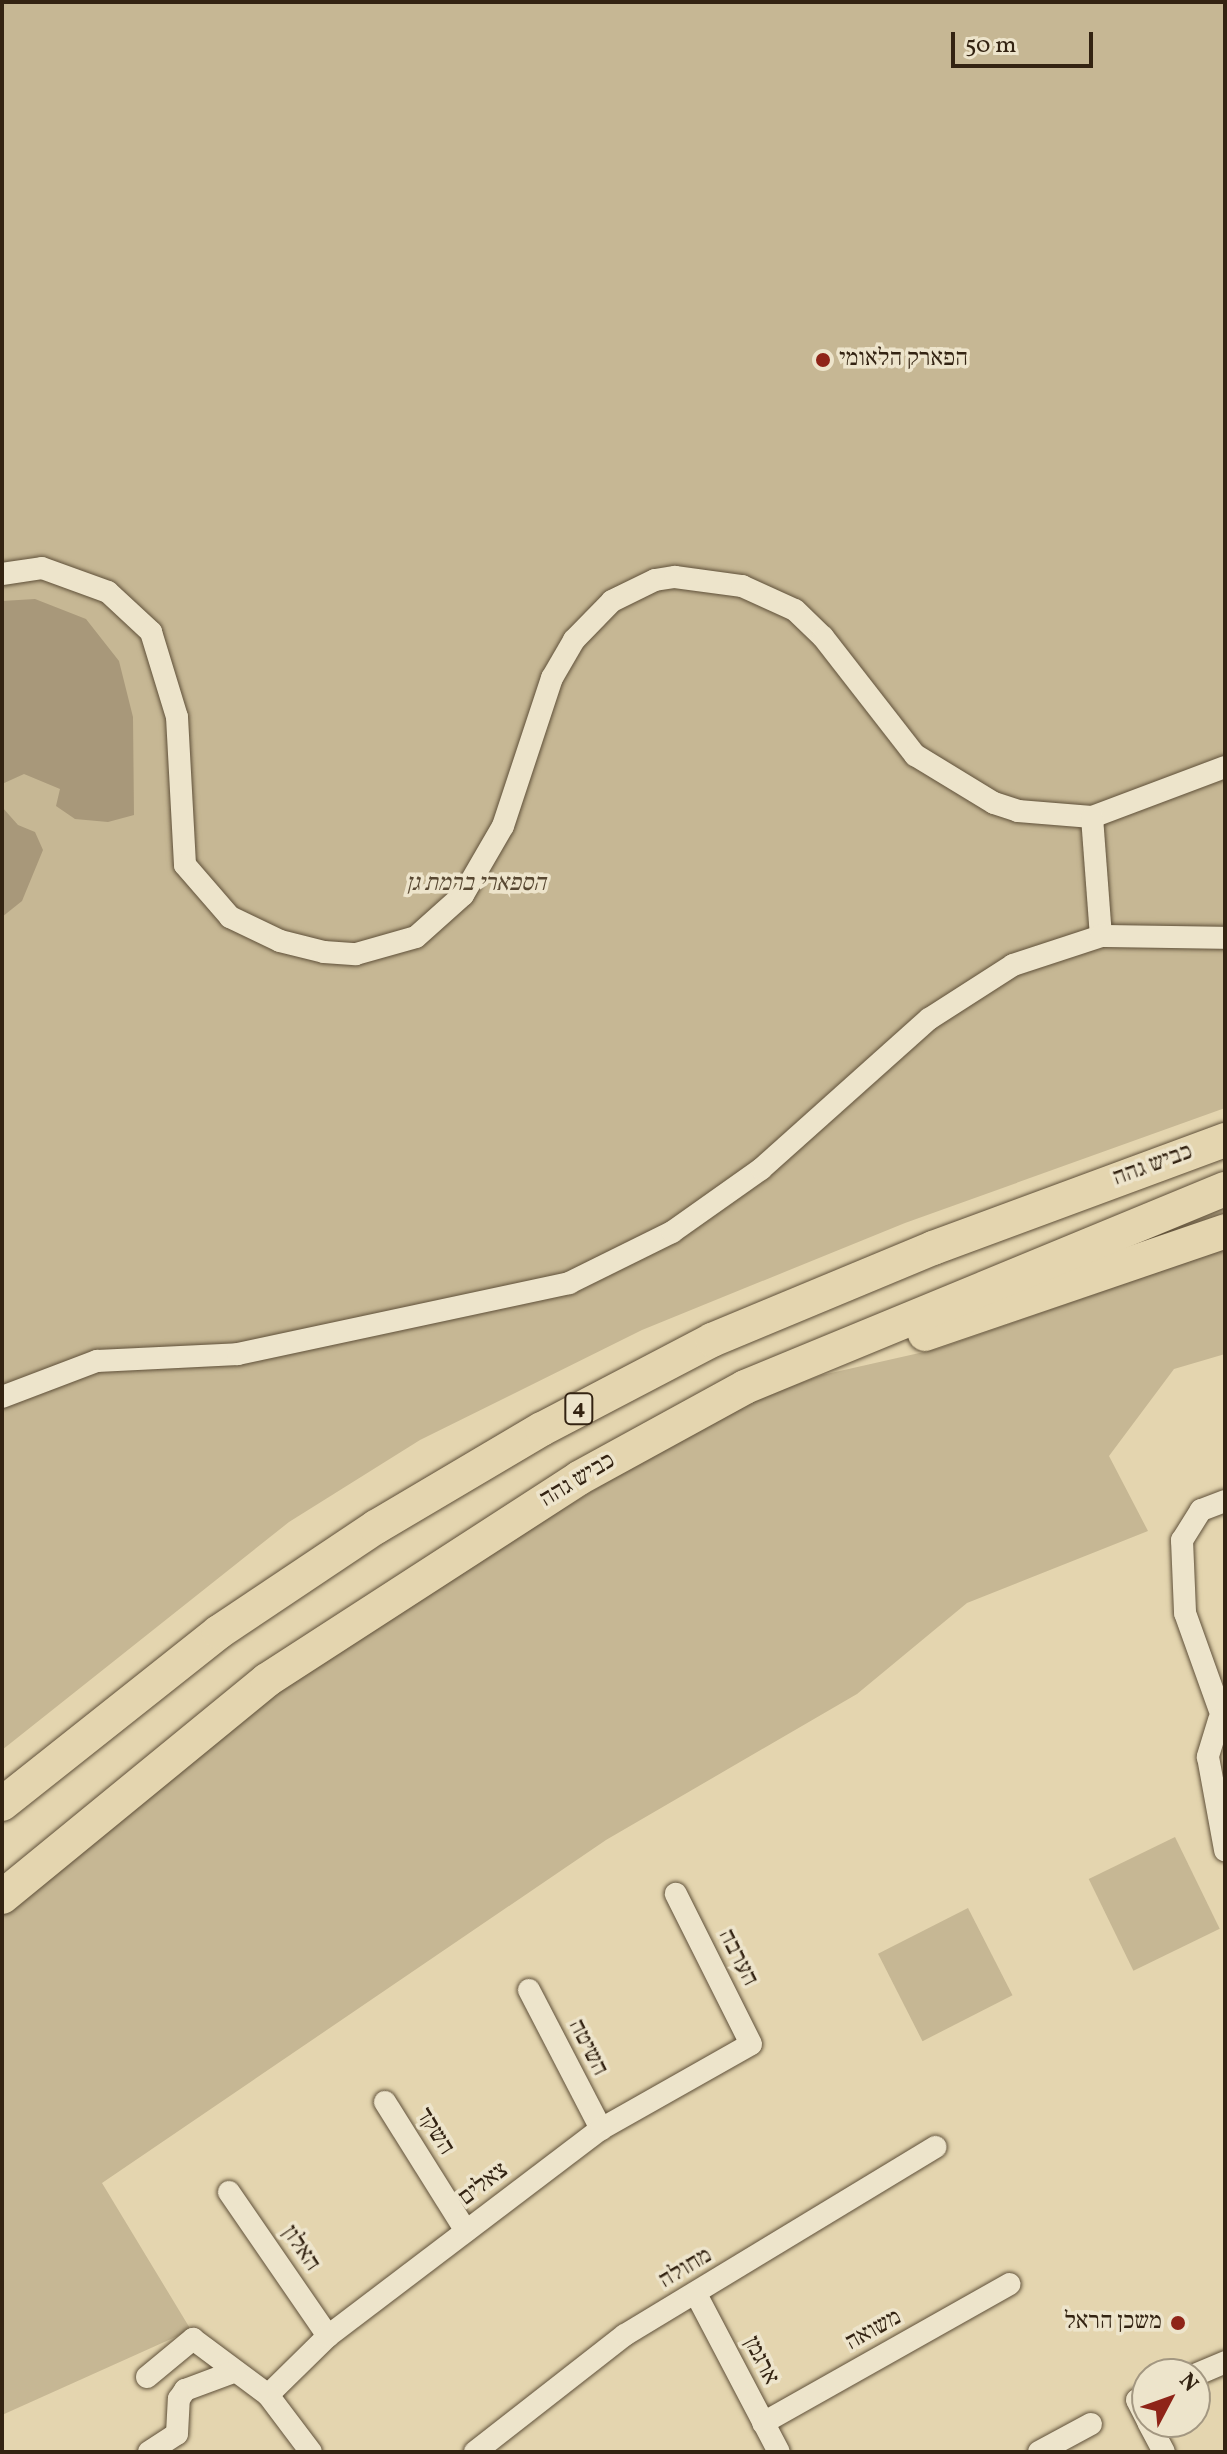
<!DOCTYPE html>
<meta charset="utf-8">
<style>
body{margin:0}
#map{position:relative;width:1227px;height:2454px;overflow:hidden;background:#e4d5af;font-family:Vollkorn,"Frank Ruhl Libre",serif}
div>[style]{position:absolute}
.green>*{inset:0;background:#c6b794;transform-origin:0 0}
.water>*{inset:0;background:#a8987a}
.roads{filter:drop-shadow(0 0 2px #5f5039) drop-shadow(0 0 2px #5f5039)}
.minor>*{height:22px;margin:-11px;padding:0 11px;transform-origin:11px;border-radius:11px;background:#ede4cb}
.highway>*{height:34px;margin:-17px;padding:0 17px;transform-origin:17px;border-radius:17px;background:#e4d5af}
.dots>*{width:22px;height:22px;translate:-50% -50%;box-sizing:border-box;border:4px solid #ede4cb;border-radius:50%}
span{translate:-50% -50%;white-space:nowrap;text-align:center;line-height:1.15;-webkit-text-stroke:7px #ede4cb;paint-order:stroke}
.shield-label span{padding:2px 6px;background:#ede4cb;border:2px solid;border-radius:6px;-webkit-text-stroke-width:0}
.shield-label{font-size:22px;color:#332312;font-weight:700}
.poi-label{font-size:24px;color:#332312}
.left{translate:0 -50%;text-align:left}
.right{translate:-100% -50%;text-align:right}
.park-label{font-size:24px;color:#584832;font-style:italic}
.street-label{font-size:24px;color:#332312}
.frame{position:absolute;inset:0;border:4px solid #332312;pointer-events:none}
.north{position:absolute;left:1131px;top:2358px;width:80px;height:80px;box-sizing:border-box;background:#ede4cb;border:2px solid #a39781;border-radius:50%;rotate:49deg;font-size:22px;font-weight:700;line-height:32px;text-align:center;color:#332312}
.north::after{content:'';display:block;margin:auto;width:28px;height:36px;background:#8f2418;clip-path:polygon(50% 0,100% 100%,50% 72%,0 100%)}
.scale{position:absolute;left:951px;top:32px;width:142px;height:36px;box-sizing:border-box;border:4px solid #332312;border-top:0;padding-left:10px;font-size:24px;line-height:28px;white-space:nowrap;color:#332312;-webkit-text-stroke:6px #ede4cb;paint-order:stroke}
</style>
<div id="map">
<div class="green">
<i style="clip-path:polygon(2px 2px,1225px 2px,1225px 1108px,905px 1223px,642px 1330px,420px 1440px,289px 1522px,2px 1750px)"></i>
<i style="clip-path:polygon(1225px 1249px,1225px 1354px,1174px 1369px,1109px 1456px,1148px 1531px,967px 1603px,857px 1694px,606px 1840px,102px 2183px,191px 2330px,2px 2415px,2px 1913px,307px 1665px,722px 1412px,822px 1375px,937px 1349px)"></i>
<i style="left:1175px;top:1837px;width:102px;height:96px;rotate:64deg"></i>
<i style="left:968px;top:1908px;width:98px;height:101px;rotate:63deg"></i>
</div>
<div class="water">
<i style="clip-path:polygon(35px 599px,86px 619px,119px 661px,133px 717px,134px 815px,108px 822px,75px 819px,56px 806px,60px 789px,24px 774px,2px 784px,2px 601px)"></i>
<i style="clip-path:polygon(2px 807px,18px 825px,35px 832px,43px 850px,22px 901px,2px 917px)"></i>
</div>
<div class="roads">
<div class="minor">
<i style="left:2px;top:574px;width:40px;rotate:-8.5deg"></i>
<i style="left:42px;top:568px;width:70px;rotate:20deg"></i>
<i style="left:108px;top:592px;width:59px;rotate:42.9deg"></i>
<i style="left:151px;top:632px;width:89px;rotate:73deg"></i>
<i style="left:177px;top:717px;width:148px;rotate:86.9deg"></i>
<i style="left:185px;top:865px;width:69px;rotate:49.1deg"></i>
<i style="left:230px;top:917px;width:55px;rotate:25.6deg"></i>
<i style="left:280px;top:941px;width:45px;rotate:14deg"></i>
<i style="left:324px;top:952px;width:32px;rotate:4deg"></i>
<i style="left:356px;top:954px;width:62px;rotate:-15.8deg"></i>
<i style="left:416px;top:937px;width:63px;rotate:-41.8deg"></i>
<i style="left:463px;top:895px;width:80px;rotate:-59.9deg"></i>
<i style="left:503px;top:826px;width:156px;rotate:-71.7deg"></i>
<i style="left:552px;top:678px;width:44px;rotate:-59.9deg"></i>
<i style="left:574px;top:640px;width:54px;rotate:-45.7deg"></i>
<i style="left:612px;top:601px;width:48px;rotate:-26deg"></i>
<i style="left:655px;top:580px;width:20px;rotate:-9deg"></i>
<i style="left:675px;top:577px;width:68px;rotate:7.7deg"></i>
<i style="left:742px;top:586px;width:58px;rotate:24.4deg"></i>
<i style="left:795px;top:610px;width:39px;rotate:44deg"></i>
<i style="left:823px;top:637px;width:150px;rotate:52.1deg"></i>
<i style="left:915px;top:755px;width:92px;rotate:31.3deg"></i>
<i style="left:994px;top:803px;width:25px;rotate:18deg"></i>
<i style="left:1018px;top:811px;width:74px;rotate:4.6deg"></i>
<i style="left:1092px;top:817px;width:142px;rotate:-20.6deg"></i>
<i style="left:1092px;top:817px;width:119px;rotate:85.7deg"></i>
<i style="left:2px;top:1397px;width:102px;rotate:-20.8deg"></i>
<i style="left:97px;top:1361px;width:141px;rotate:-2.8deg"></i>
<i style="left:238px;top:1354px;width:339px;rotate:-12.1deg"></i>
<i style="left:569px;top:1283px;width:115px;rotate:-26.3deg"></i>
<i style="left:672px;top:1232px;width:109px;rotate:-35.3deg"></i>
<i style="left:761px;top:1169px;width:225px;rotate:-41.8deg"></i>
<i style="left:929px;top:1019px;width:100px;rotate:-32.7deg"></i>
<i style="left:1013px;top:965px;width:93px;rotate:-18.2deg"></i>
<i style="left:1101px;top:936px;width:124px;rotate:0.9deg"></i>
<i style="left:1225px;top:1501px;width:26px;rotate:159deg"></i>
<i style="left:1201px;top:1510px;width:36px;rotate:122deg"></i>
<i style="left:1182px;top:1540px;width:73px;rotate:87.6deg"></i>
<i style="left:1185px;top:1613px;width:119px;rotate:70.3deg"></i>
<i style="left:1219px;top:1720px;width:39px;rotate:107deg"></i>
<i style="left:1208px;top:1757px;width:95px;rotate:79.6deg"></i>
<i style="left:529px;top:1990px;width:157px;rotate:62.6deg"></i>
<i style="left:385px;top:2102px;width:152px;rotate:57.9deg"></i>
<i style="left:229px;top:2192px;width:175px;rotate:55.5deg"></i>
<i style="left:696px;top:2294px;width:178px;rotate:62.3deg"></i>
<i style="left:1195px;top:2375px;width:33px;rotate:-23deg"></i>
<i style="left:147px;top:2377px;width:60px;rotate:-39.6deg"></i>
<i style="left:193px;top:2339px;width:94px;rotate:36.7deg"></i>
<i style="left:268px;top:2395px;width:71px;rotate:53deg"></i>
<i style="left:268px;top:2395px;width:84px;rotate:-44.5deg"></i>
<i style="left:328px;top:2336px;width:343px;rotate:-37.2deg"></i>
<i style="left:601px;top:2129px;width:172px;rotate:-29.5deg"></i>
<i style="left:751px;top:2044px;width:168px;rotate:-116.6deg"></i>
<i style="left:1147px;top:2395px;width:11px;rotate:153deg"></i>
<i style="left:1137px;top:2400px;width:22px;rotate:63deg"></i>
<i style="left:1148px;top:2422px;width:34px;rotate:62deg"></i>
<i style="left:763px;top:2423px;width:283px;rotate:-29.4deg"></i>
<i style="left:149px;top:2452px;width:33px;rotate:-33deg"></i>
<i style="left:177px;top:2434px;width:35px;rotate:-87deg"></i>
<i style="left:179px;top:2399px;width:11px;rotate:-56deg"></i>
<i style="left:185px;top:2390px;width:54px;rotate:-20.4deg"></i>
<i style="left:475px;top:2452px;width:190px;rotate:-38deg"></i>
<i style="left:625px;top:2335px;width:363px;rotate:-31.2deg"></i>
<i style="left:1039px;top:2452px;width:59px;rotate:-28.3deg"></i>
</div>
<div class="highway">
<i style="left:925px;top:1334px;width:317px;rotate:-18.9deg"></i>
<i style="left:2px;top:1804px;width:277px;rotate:-38.4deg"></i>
<i style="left:219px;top:1632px;width:189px;rotate:-33.8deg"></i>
<i style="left:376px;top:1527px;width:193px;rotate:-30.6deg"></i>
<i style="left:542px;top:1429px;width:192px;rotate:-27.6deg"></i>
<i style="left:712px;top:1340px;width:239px;rotate:-22.6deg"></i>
<i style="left:933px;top:1248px;width:311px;rotate:-20.3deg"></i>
<i style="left:2px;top:1897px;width:343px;rotate:-39.3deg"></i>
<i style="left:267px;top:1680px;width:372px;rotate:-32.9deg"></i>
<i style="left:579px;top:1478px;width:189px;rotate:-28.7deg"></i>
<i style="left:745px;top:1387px;width:519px;rotate:-22.42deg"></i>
</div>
</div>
<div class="dots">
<i style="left:823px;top:360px;background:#8f2418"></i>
<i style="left:1178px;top:2323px;background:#8f2418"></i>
</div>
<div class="shield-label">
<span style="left:579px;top:1409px">4</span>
</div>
<div class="poi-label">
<span class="left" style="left:839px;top:360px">הפארק הלאומי</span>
<span class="right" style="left:1162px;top:2323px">משכן הראל</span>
</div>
<div class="park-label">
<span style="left:476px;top:885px">הספארי ברמת גן</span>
</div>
<div class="street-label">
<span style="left:1153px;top:1166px;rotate:-20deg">כביש גהה</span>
<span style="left:578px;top:1481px;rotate:-31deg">כביש גהה</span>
<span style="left:737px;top:1958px;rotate:63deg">הערבה</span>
<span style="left:587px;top:2048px;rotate:63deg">השיטה</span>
<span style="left:434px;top:2132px;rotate:58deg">השקד</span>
<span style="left:484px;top:2185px;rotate:-37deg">צאלים</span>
<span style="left:300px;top:2249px;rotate:56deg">האלון</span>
<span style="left:686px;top:2269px;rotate:-31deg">מחולה</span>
<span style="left:874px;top:2331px;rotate:-29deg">משואה</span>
<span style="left:760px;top:2361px;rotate:63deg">ארגמן</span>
</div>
<div class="frame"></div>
<div class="north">N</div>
<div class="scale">50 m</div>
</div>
